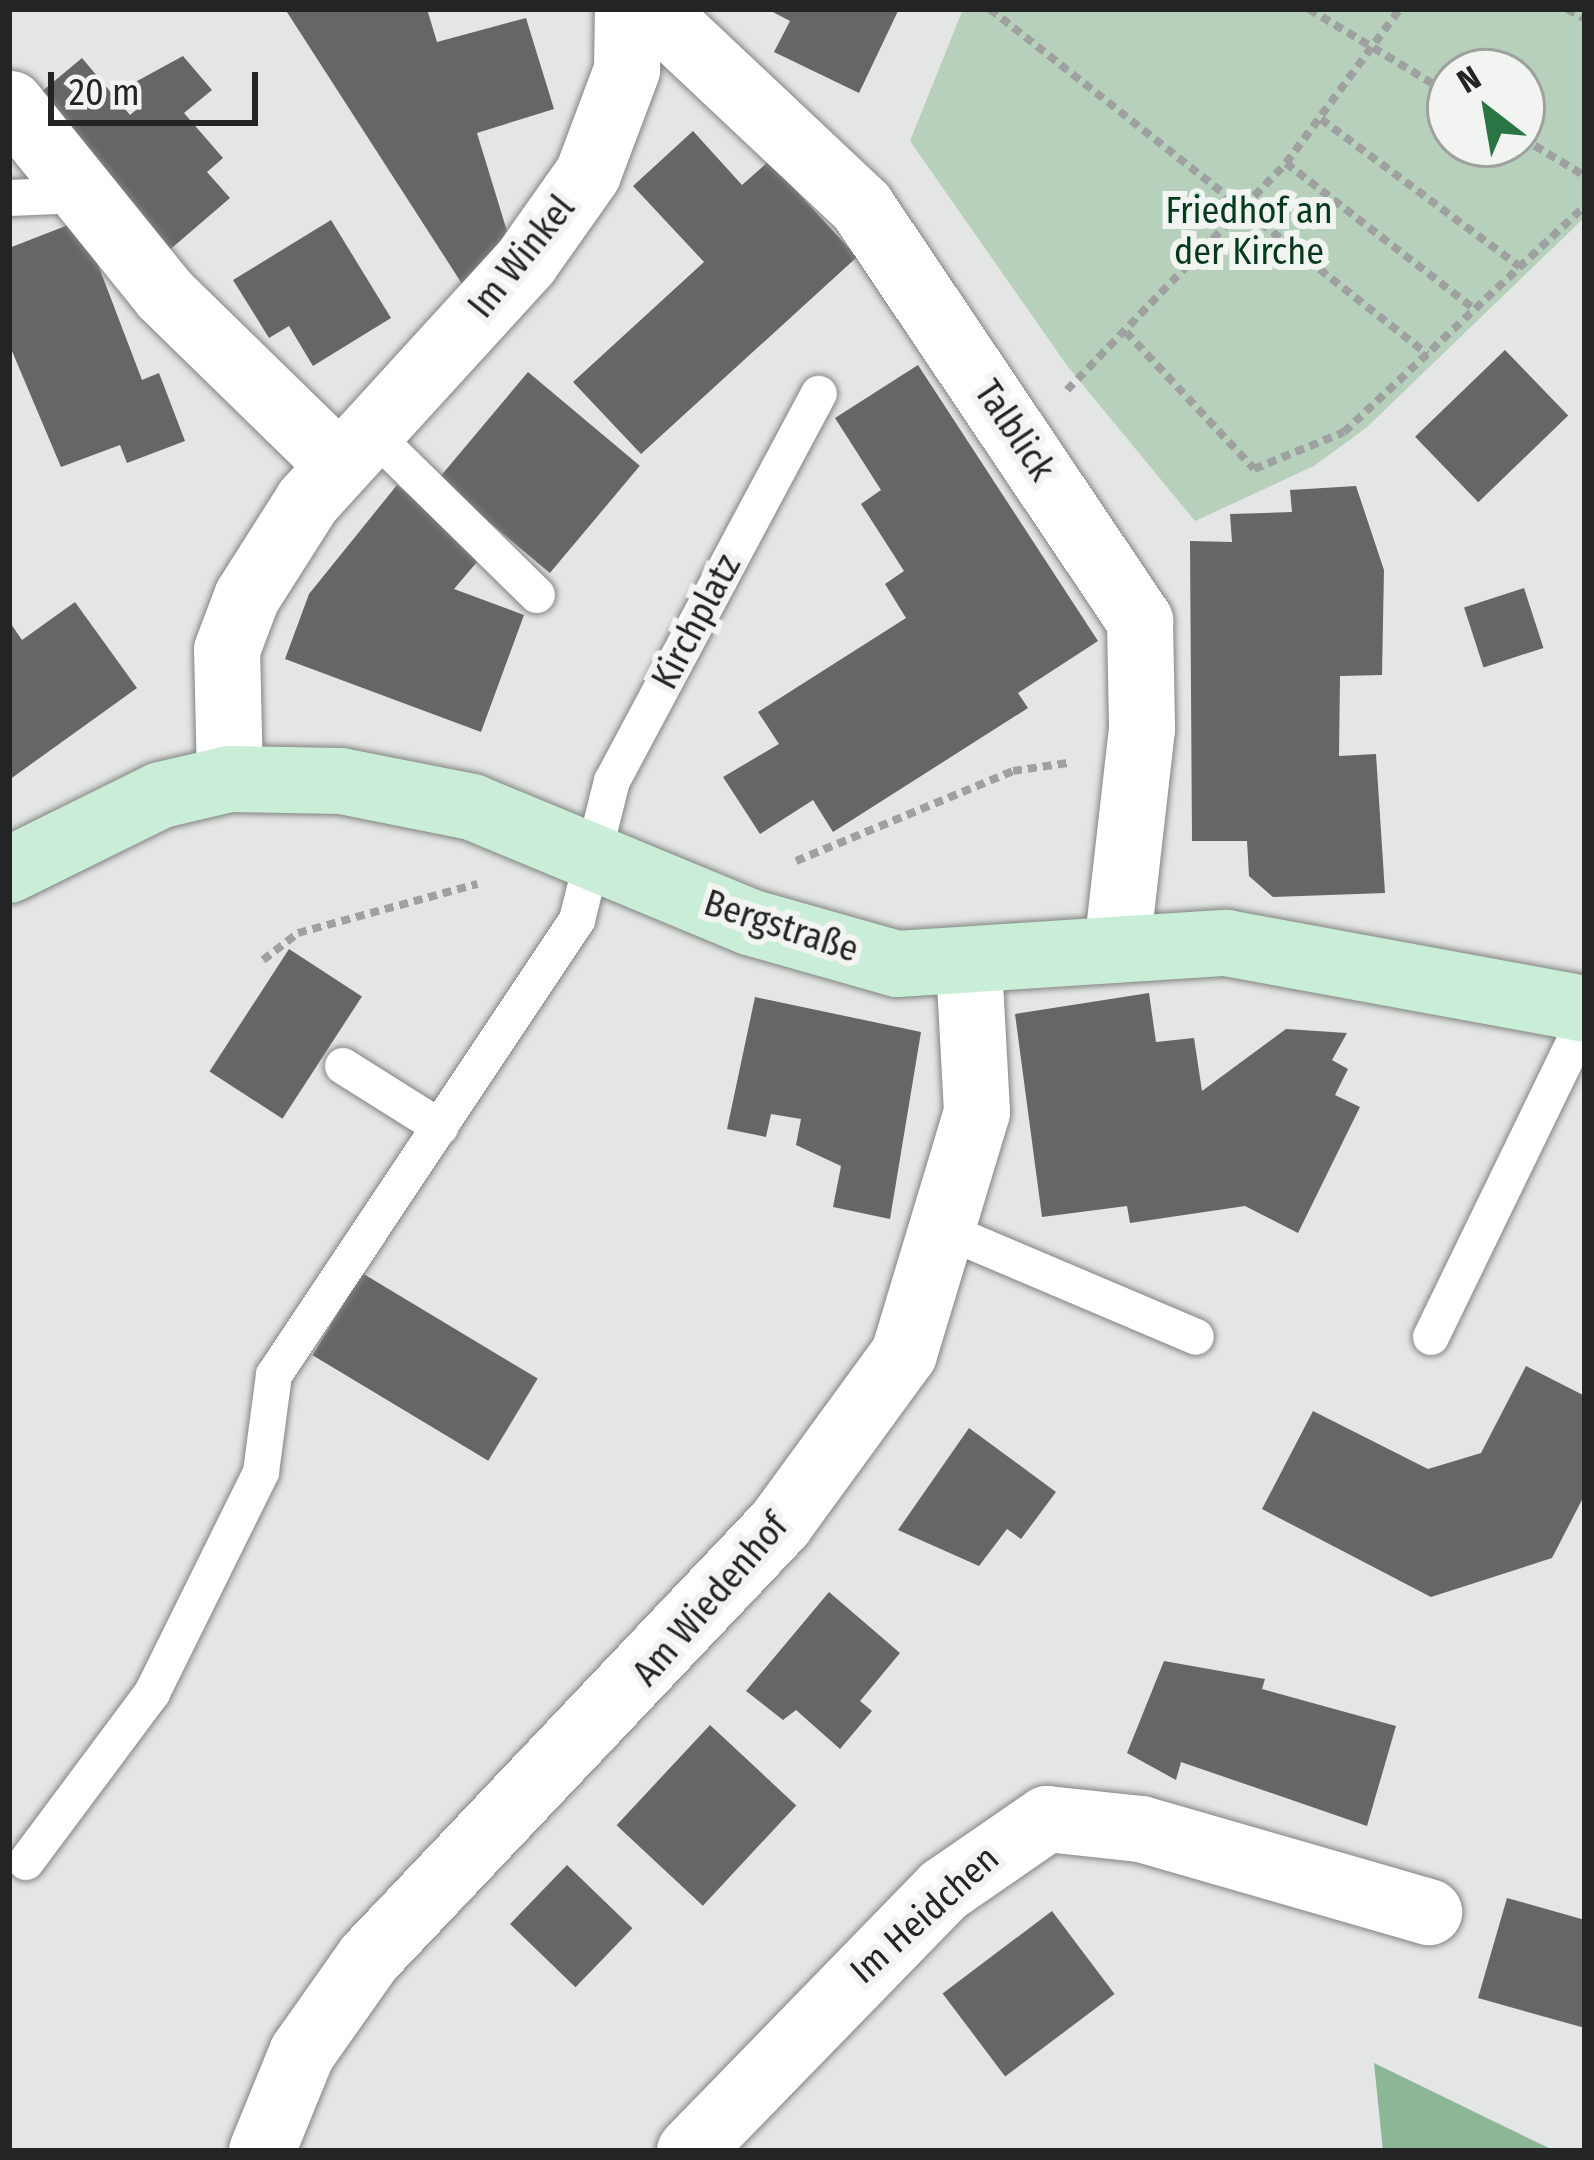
<!DOCTYPE html>
<meta charset="utf-8">
<style>
body{margin:0}
#map{position:relative;width:1594px;height:2160px;overflow:hidden;background:#e3e6e4;font-family:"Fira Sans Condensed",sans-serif}
div>[style]{position:absolute}
.green>*{inset:0;background:#b6d0bb}
.forest>*{inset:0;background:#8cb796}
.building>*{inset:0;background:#656765;transform-origin:0 0}
.path>*{height:8px;margin-top:-4px;transform-origin:0;background:repeating-linear-gradient(90deg,#9ea19f 0 9px,transparent 0 15px)}
.roads{filter:drop-shadow(0 0 3px #828582) drop-shadow(0 0 3px #828582)}
.service>*{height:36px;margin:-18px;padding:0 18px;transform-origin:18px;border-radius:18px;background:#fff}
.minor>*{height:66px;margin:-33px;padding:0 33px;transform-origin:33px;border-radius:33px;background:#fff}
.secondary>*{height:66px;margin:-33px;padding:0 33px;transform-origin:33px;border-radius:33px;background:#c9edd6}
span{translate:-50% -50%;white-space:nowrap;text-align:center;line-height:1.15;-webkit-text-stroke:12px #f1f4f1;paint-order:stroke}
.park-label{font-size:36px;color:#04391a}
.street-label{font-size:36px;color:#232424}
.frame{position:absolute;inset:0;border:12px solid #232424;pointer-events:none}
.north{position:absolute;left:1426px;top:48px;width:120px;height:120px;box-sizing:border-box;background:#f1f4f1;border:3px solid #9fa19f;border-radius:50%;rotate:329deg;font-size:33px;font-weight:700;line-height:48px;text-align:center;color:#232424}
.north::after{content:'';display:block;margin:auto;width:42px;height:54px;background:#297544;clip-path:polygon(50% 0,100% 100%,50% 72%,0 100%)}
.scale{position:absolute;left:48px;top:72px;width:210px;height:54px;box-sizing:border-box;border:6px solid #232424;border-top:0;padding-left:15px;font-size:36px;line-height:42px;white-space:nowrap;color:#232424;-webkit-text-stroke:9px #f1f4f1;paint-order:stroke}
</style>
<div id="map">
<div class="green">
<i style="clip-path:polygon(evenodd,963px 9px,1585px 9px,1585px 217px,1366px 428px,1314px 466px,1195px 521px,1068px 367px,910px 141px,963px 9px,1450px 72px,1522px 72px,1522px 144px,1450px 144px,1450px 72px)"></i>
</div>
<div class="forest">
<i style="clip-path:polygon(1374px 2063px,1555px 2151px,1383px 2151px)"></i>
</div>
<div class="building">
<i style="clip-path:polygon(285px 9px,427px 9px,437px 42px,526px 18px,554px 109px,477px 133px,510px 241px,466px 290px)"></i>
<i style="clip-path:polygon(767px 9px,899px 9px,859px 93px,774px 52px,790px 21px)"></i>
<i style="clip-path:polygon(183px 56px,212px 90px,184px 113px,223px 158px,207px 172px,230px 198px,166px 253px,34px 98px,82px 58px,130px 115px,142px 105px,128px 86px)"></i>
<i style="clip-path:polygon(693px 131px,742px 185px,769px 161px,857px 257px,641px 454px,573px 382px,704px 262px,633px 186px)"></i>
<i style="clip-path:polygon(81px 220px,142px 380px,159px 373px,185px 441px,127px 463px,120px 445px,61px 467px,9px 344px,9px 248px)"></i>
<i style="clip-path:polygon(331px 220px,391px 318px,313px 366px,289px 326px,269px 338px,233px 280px)"></i>
<i style="left:1505px;top:350px;width:91px;height:125px;rotate:46deg"></i>
<i style="clip-path:polygon(918px 365px,1098px 641px,1018px 693px,1028px 708px,833px 832px,813px 800px,760px 834px,723px 777px,779px 744px,758px 712px,906px 618px,885px 584px,904px 571px,861px 504px,881px 490px,835px 418px)"></i>
<i style="left:528px;top:372px;width:146px;height:140px;rotate:40deg"></i>
<i style="clip-path:polygon(397px 485px,482px 556px,454px 589px,524px 615px,481px 732px,285px 659px,309px 594px)"></i>
<i style="clip-path:polygon(1356px 486px,1384px 570px,1382px 675px,1340px 676px,1339px 756px,1376px 754px,1385px 893px,1273px 897px,1249px 876px,1247px 841px,1192px 841px,1190px 541px,1232px 542px,1230px 514px,1292px 512px,1290px 490px)"></i>
<i style="left:1524px;top:588px;width:63px;height:63px;rotate:72deg"></i>
<i style="clip-path:polygon(75px 602px,137px 688px,9px 780px,9px 621px,22px 640px)"></i>
<i style="left:289px;top:949px;width:87px;height:146px;rotate:33deg"></i>
<i style="clip-path:polygon(1149px 993px,1156px 1042px,1194px 1038px,1202px 1091px,1286px 1029px,1347px 1033px,1332px 1060px,1348px 1069px,1335px 1095px,1360px 1107px,1298px 1233px,1245px 1206px,1130px 1223px,1127px 1206px,1042px 1217px,1015px 1014px)"></i>
<i style="clip-path:polygon(755px 997px,921px 1032px,890px 1219px,833px 1207px,841px 1166px,796px 1145px,801px 1119px,771px 1114px,766px 1137px,727px 1129px)"></i>
<i style="left:362px;top:1273px;width:205px;height:96px;rotate:31deg"></i>
<i style="clip-path:polygon(1526px 1366px,1585px 1396px,1585px 1494px,1552px 1558px,1431px 1597px,1262px 1509px,1313px 1411px,1428px 1469px,1481px 1453px)"></i>
<i style="clip-path:polygon(969px 1428px,1056px 1492px,1021px 1539px,1007px 1529px,979px 1566px,898px 1530px)"></i>
<i style="clip-path:polygon(829px 1592px,900px 1653px,860px 1701px,872px 1711px,840px 1749px,796px 1710px,783px 1720px,746px 1691px)"></i>
<i style="clip-path:polygon(1164px 1661px,1265px 1679px,1262px 1689px,1396px 1726px,1367px 1826px,1181px 1762px,1176px 1780px,1127px 1753px)"></i>
<i style="left:710px;top:1725px;width:118px;height:137px;rotate:43deg"></i>
<i style="left:567px;top:1865px;width:91px;height:82px;rotate:44deg"></i>
<i style="clip-path:polygon(1507px 1898px,1585px 1920px,1585px 2028px,1478px 1998px)"></i>
<i style="left:1052px;top:1911px;width:104px;height:137px;rotate:53deg"></i>
</div>
<div class="path">
<i style="left:990px;top:9px;width:557px;rotate:38.29deg"></i>
<i style="left:1309px;top:9px;width:165px;rotate:31.1deg"></i>
<i style="left:1567px;top:9px;width:21px;rotate:29deg"></i>
<i style="left:1321px;top:119px;width:248px;rotate:36.6deg"></i>
<i style="left:1522px;top:138px;width:74px;rotate:31.1deg"></i>
<i style="left:1286px;top:163px;width:238px;rotate:37.8deg"></i>
<i style="left:1126px;top:332px;width:187px;rotate:46.9deg"></i>
<i style="left:1254px;top:469px;width:97px;rotate:-22.3deg"></i>
<i style="left:1344px;top:432px;width:330px;rotate:-43.2deg"></i>
<i style="left:1067px;top:390px;width:315px;rotate:-46deg"></i>
<i style="left:1286px;top:163px;width:192px;rotate:-53.5deg"></i>
<i style="left:796px;top:861px;width:235px;rotate:-22.5deg"></i>
<i style="left:1013px;top:771px;width:55px;rotate:-8.4deg"></i>
<i style="left:263px;top:960px;width:44px;rotate:-37.6deg"></i>
<i style="left:298px;top:933px;width:186px;rotate:-15.3deg"></i>
</div>
<div class="roads">
<div class="service">
<i style="left:9px;top:198px;width:71px;rotate:-2.4deg"></i>
<i style="left:370px;top:431px;width:234px;rotate:44.5deg"></i>
<i style="left:343px;top:1066px;width:115px;rotate:32.2deg"></i>
<i style="left:949px;top:1232px;width:268px;rotate:23deg"></i>
<i style="left:1431px;top:1337px;width:352px;rotate:-64.1deg"></i>
<i style="left:26px;top:1862px;width:211px;rotate:-53.3deg"></i>
<i style="left:152px;top:1693px;width:246px;rotate:-63.7deg"></i>
<i style="left:261px;top:1472px;width:98px;rotate:-82.4deg"></i>
<i style="left:274px;top:1375px;width:547px;rotate:-56.34deg"></i>
<i style="left:577px;top:920px;width:143px;rotate:-75.9deg"></i>
<i style="left:612px;top:781px;width:439px;rotate:-61.9deg"></i>
</div>
<div class="minor">
<i style="left:652px;top:9px;width:289px;rotate:43.3deg"></i>
<i style="left:862px;top:207px;width:499px;rotate:56.1deg"></i>
<i style="left:1140px;top:621px;width:108px;rotate:88.9deg"></i>
<i style="left:1142px;top:729px;width:222px;rotate:96.5deg"></i>
<i style="left:11px;top:104px;width:245px;rotate:51.1deg"></i>
<i style="left:165px;top:295px;width:243px;rotate:44.3deg"></i>
<i style="left:230px;top:779px;width:129px;rotate:-91.3deg"></i>
<i style="left:227px;top:650px;width:57px;rotate:-69.3deg"></i>
<i style="left:247px;top:597px;width:114px;rotate:-57.6deg"></i>
<i style="left:308px;top:501px;width:323px;rotate:-47.6deg"></i>
<i style="left:526px;top:262px;width:108px;rotate:-54.8deg"></i>
<i style="left:588px;top:174px;width:111px;rotate:-69.4deg"></i>
<i style="left:627px;top:70px;width:61px;rotate:-89.1deg"></i>
<i style="left:262px;top:2151px;width:106px;rotate:-67.8deg"></i>
<i style="left:302px;top:2053px;width:116px;rotate:-54.8deg"></i>
<i style="left:369px;top:1958px;width:598px;rotate:-46.56deg"></i>
<i style="left:780px;top:1524px;width:210px;rotate:-53.9deg"></i>
<i style="left:904px;top:1354px;width:253px;rotate:-73.2deg"></i>
<i style="left:977px;top:1112px;width:150px;rotate:-93.1deg"></i>
<i style="left:690px;top:2151px;width:364px;rotate:-45.8deg"></i>
<i style="left:944px;top:1890px;width:125px;rotate:-34.6deg"></i>
<i style="left:1047px;top:1819px;width:95px;rotate:6.1deg"></i>
<i style="left:1141px;top:1829px;width:300px;rotate:16.1deg"></i>
</div>
<div class="secondary">
<i style="left:9px;top:870px;width:169px;rotate:-26.3deg"></i>
<i style="left:161px;top:795px;width:71px;rotate:-13.1deg"></i>
<i style="left:230px;top:779px;width:111px;rotate:1deg"></i>
<i style="left:341px;top:781px;width:134px;rotate:11.2deg"></i>
<i style="left:472px;top:807px;width:300px;rotate:22.5deg"></i>
<i style="left:749px;top:922px;width:154px;rotate:15.8deg"></i>
<i style="left:897px;top:964px;width:330px;rotate:-3.7deg"></i>
<i style="left:1226px;top:943px;width:365px;rotate:10.4deg"></i>
</div>
</div>
<div class="park-label">
<span style="left:1249px;top:232px">Friedhof an<br>der Kirche</span>
</div>
<div class="street-label">
<span style="left:522px;top:257px;rotate:-51deg">Im Winkel</span>
<span style="left:1014px;top:431px;rotate:56deg">Talblick</span>
<span style="left:697px;top:622px;rotate:-62deg">Kirchplatz</span>
<span style="left:781px;top:927px;rotate:18deg">Bergstraße</span>
<span style="left:711px;top:1600px;rotate:-49deg">Am Wiedenhof</span>
<span style="left:925px;top:1915px;rotate:-42deg">Im Heidchen</span>
</div>
<div class="frame"></div>
<div class="north">N</div>
<div class="scale">20 m</div>
</div>
